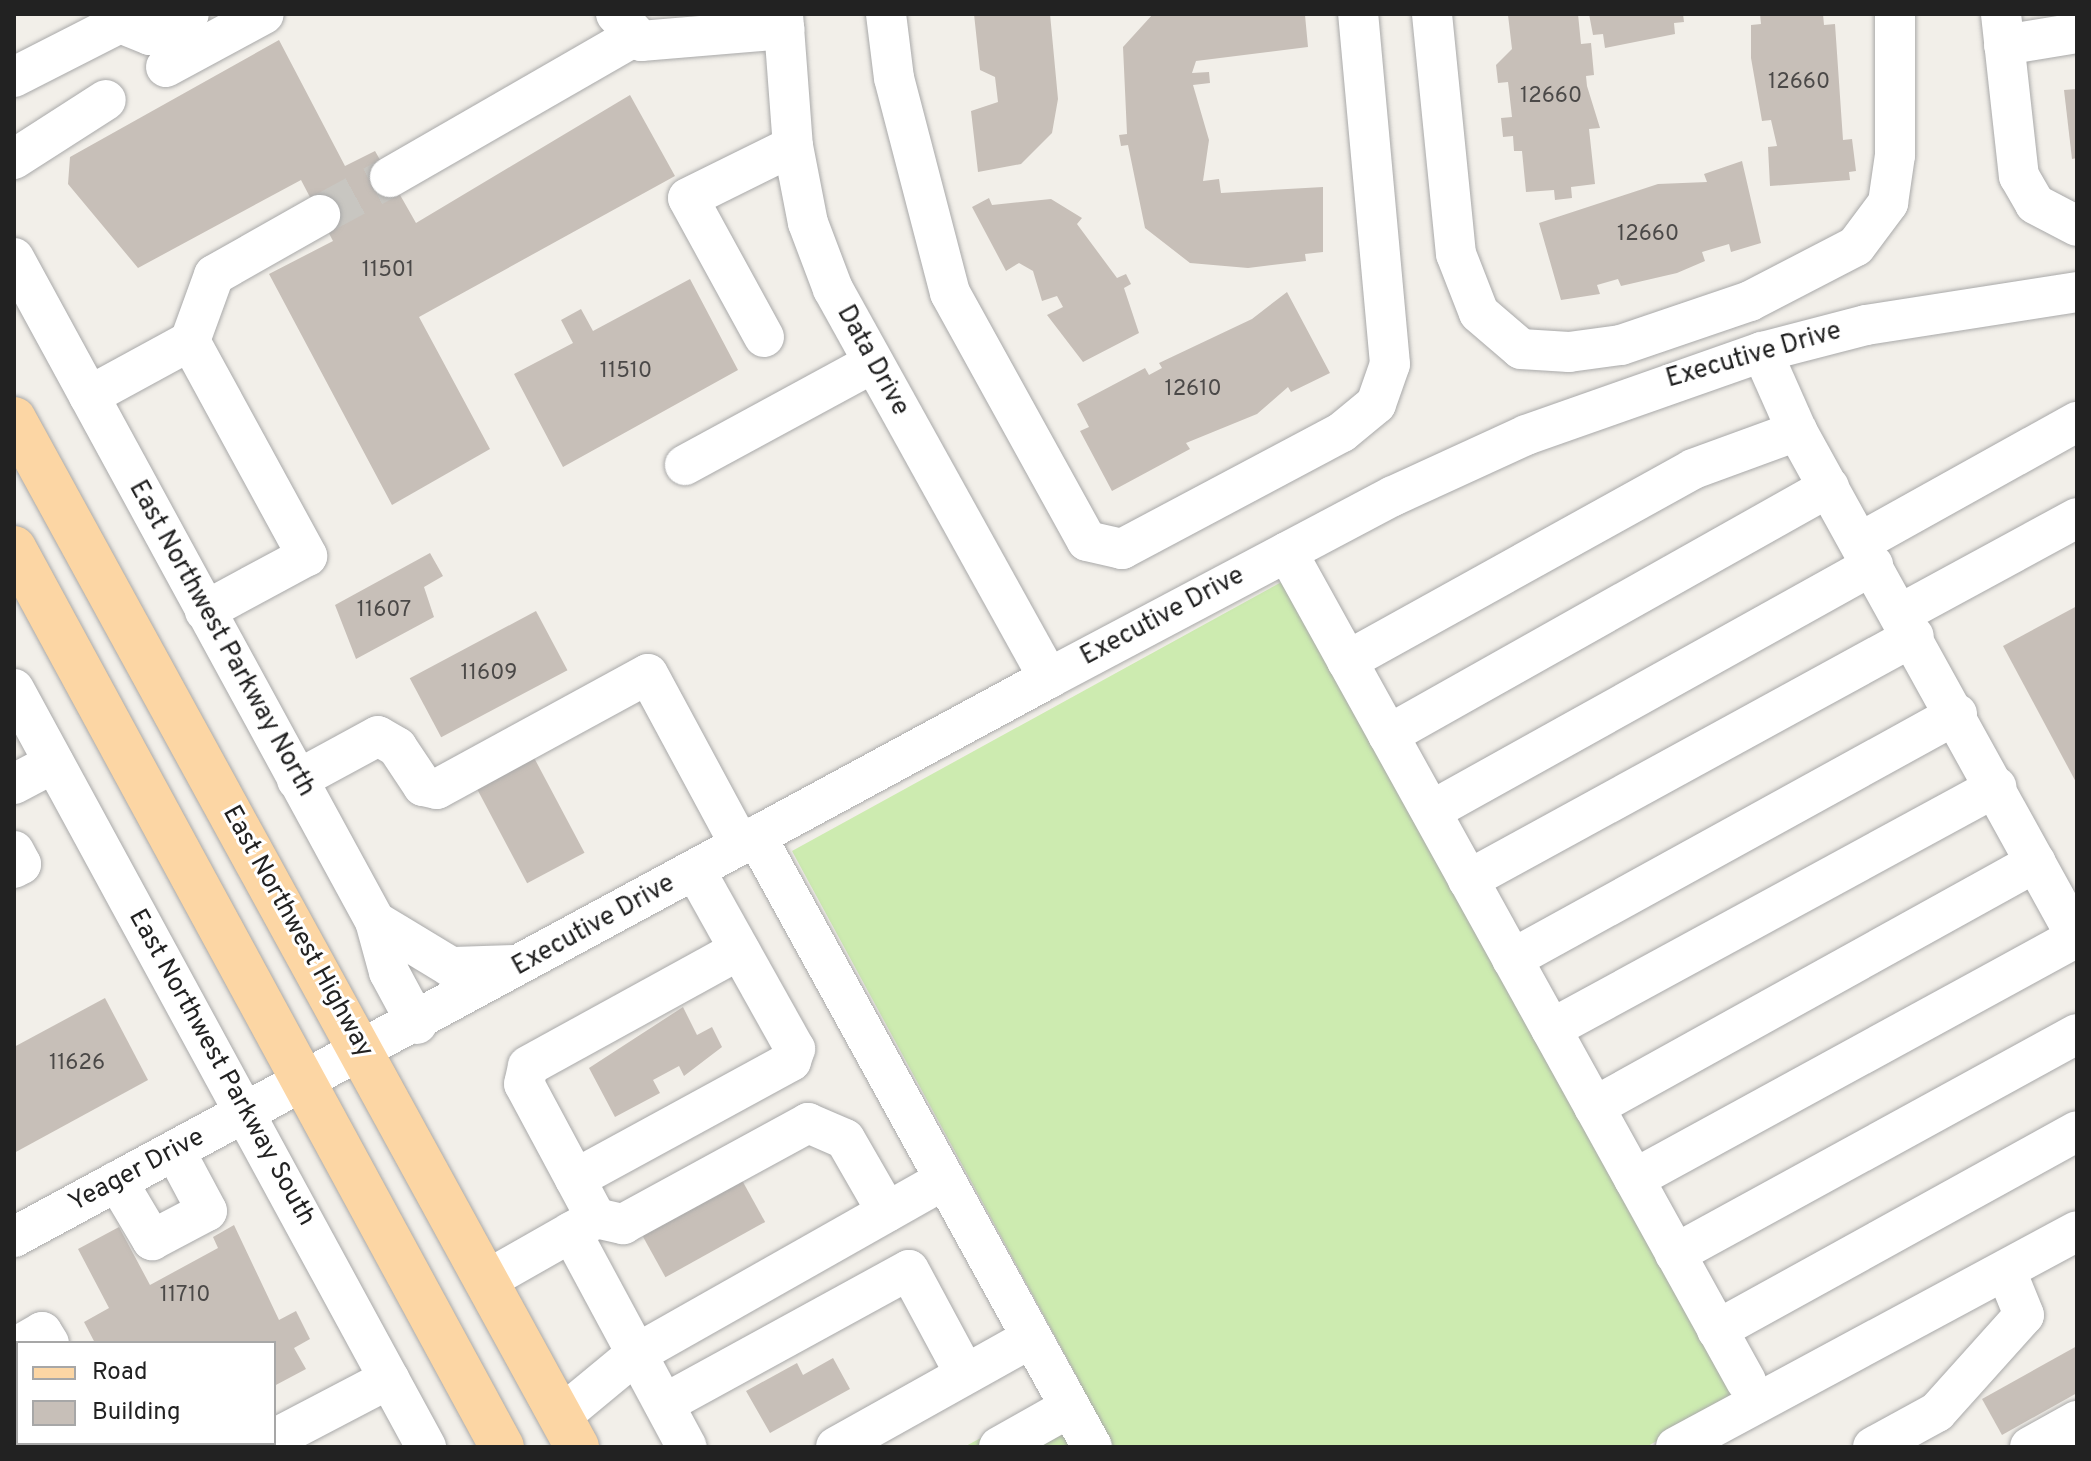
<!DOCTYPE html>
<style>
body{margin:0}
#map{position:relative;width:2091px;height:1461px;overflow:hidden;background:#f2efe9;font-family:Overpass,sans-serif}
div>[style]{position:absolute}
.grass>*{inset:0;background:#cdebb0}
.building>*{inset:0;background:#c7bfb8;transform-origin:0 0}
.minor-tunnel>*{height:40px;margin-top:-20px;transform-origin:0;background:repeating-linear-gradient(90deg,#c8c6c1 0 40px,transparent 0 60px)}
.roads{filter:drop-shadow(0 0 2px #a9a9a9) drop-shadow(0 0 2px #a9a9a9)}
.minor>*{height:40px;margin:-20px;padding:0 20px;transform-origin:20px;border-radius:20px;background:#fff}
.major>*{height:44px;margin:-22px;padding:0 22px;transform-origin:22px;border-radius:22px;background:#fcd6a4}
span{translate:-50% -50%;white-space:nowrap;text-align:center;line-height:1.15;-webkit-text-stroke:6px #fff;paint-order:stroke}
.number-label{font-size:22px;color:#4b4948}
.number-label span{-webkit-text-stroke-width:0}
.street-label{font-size:26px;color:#222}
.frame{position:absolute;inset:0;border:16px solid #222;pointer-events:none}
.legend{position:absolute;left:16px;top:1341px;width:260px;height:104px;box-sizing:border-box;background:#fff;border:2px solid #a7a7a7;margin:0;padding:10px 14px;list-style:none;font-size:24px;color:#222}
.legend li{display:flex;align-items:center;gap:16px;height:40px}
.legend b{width:40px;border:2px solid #a7a7a7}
</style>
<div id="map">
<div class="grass">
<i style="clip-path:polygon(1287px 579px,1742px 1394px,1646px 1447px,964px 1447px,1081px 1384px,792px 851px)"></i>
</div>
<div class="building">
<i style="clip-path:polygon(974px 14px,1050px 14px,1058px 99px,1052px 133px,1021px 164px,978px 172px,971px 111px,998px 102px,995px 77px,980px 70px)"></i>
<i style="clip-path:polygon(1153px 14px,1305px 15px,1308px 47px,1196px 61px,1192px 73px,1209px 72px,1210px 83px,1193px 85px,1209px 140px,1203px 181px,1219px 179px,1221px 193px,1323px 187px,1323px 252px,1305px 254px,1306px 261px,1248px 268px,1190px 263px,1145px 228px,1128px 145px,1121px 146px,1119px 135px,1127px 134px,1123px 47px)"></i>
<i style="clip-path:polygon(1578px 14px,1581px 44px,1591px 43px,1594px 75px,1586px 76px,1587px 86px,1600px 128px,1589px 129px,1595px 184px,1571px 187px,1572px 198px,1555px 200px,1554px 190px,1526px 192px,1522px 151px,1514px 151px,1513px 136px,1503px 137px,1501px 118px,1512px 117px,1511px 108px,1508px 82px,1498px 83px,1496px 65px,1512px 49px,1508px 15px)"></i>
<i style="clip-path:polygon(1589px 14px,1683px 14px,1684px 22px,1674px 23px,1675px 34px,1605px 48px,1603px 34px,1593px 35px)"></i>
<i style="clip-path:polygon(1760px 14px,1823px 14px,1824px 25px,1835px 24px,1843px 140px,1852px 139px,1856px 171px,1849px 172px,1850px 180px,1770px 186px,1768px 147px,1777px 146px,1771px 120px,1762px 121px,1751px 58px,1751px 25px,1761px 24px)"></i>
<i style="clip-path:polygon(279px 40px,345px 166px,375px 151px,416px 223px,630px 95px,675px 176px,419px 317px,490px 449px,392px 505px,269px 274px,333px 241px,301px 180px,138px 268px,68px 184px,70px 157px)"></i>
<i style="clip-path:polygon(2077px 89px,2077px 158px,2072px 159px,2064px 90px)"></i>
<i style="clip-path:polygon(1742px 161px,1761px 243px,1731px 252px,1729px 244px,1702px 252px,1705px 261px,1677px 273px,1621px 286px,1618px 279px,1597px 285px,1600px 294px,1561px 300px,1539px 223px,1658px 184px,1707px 182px,1704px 174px)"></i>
<i style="clip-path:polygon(989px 198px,992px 205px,1051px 199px,1082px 218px,1077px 224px,1117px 278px,1126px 274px,1131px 284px,1124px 288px,1139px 333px,1083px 362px,1047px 315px,1063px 307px,1057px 296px,1042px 301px,1033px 271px,1019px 263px,1006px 271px,972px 207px)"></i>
<i style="clip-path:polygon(690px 279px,738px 370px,563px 467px,514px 374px,573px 343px,561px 320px,581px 309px,593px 331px)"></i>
<i style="clip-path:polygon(1287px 292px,1330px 373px,1291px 392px,1288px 387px,1257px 414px,1186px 443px,1190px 449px,1112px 491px,1080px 431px,1089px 427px,1077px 404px,1145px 368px,1149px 375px,1162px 368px,1159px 363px,1252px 319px)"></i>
<i style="clip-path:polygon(430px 553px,443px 576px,424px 587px,434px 617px,356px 659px,335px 605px)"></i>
<i style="clip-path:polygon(2077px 606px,2077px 784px,2003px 646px)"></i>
<i style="left:536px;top:611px;width:67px;height:143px;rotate:62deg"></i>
<i style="left:531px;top:752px;width:114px;height:65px;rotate:62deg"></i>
<i style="clip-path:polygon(105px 998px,148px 1080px,14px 1153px,14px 1047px)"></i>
<i style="clip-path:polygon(683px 1007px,697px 1035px,712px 1027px,722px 1047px,684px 1076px,679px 1066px,653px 1080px,660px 1093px,615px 1117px,589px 1068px)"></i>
<i style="left:738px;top:1173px;width:56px;height:114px;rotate:61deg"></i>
<i style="clip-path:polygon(234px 1225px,279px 1320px,296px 1311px,310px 1339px,294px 1348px,306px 1369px,274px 1386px,274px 1343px,95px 1343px,84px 1322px,109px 1308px,78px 1249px,119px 1227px,150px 1285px,218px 1248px,213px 1237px)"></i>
<i style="clip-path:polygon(2077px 1346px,2077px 1393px,2002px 1435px,1982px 1399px)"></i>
<i style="clip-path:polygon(833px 1358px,850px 1389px,770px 1433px,746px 1391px,797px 1363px,803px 1375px)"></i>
</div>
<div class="minor-tunnel">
<i style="left:320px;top:215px;width:80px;rotate:-28.5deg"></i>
</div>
<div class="roads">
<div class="minor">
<i style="left:616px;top:14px;width:37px;rotate:47deg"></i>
<i style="left:641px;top:41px;width:144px;rotate:-4.8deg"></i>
<i style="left:783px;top:14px;width:132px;rotate:85.7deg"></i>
<i style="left:793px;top:146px;width:78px;rotate:79deg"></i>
<i style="left:808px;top:223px;width:71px;rotate:69.3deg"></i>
<i style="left:833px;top:289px;width:445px;rotate:61deg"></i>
<i style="left:886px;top:14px;width:64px;rotate:82.9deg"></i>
<i style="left:894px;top:78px;width:222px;rotate:75.4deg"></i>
<i style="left:950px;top:293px;width:283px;rotate:61.1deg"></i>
<i style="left:1087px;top:541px;width:36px;rotate:13deg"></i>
<i style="left:1122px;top:549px;width:249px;rotate:-28deg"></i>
<i style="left:1342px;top:432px;width:44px;rotate:-39.5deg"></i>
<i style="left:1376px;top:404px;width:42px;rotate:-70.7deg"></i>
<i style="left:1390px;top:364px;width:351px;rotate:-95.2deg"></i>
<i style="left:1432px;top:14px;width:241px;rotate:84.3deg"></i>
<i style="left:1456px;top:254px;width:63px;rotate:68.7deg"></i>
<i style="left:1479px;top:313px;width:55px;rotate:40.6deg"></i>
<i style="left:1521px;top:349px;width:48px;rotate:3.6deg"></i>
<i style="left:1569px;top:352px;width:52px;rotate:-7.7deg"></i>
<i style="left:1621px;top:345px;width:136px;rotate:-18.8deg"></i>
<i style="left:1750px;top:301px;width:119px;rotate:-27.4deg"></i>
<i style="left:1856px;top:246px;width:54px;rotate:-53.3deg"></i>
<i style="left:1888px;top:203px;width:49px;rotate:-81.7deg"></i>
<i style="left:1895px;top:155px;width:141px;rotate:-90deg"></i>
<i style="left:2001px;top:14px;width:163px;rotate:83.7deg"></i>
<i style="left:2019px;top:176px;width:32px;rotate:60deg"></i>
<i style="left:2035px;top:204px;width:47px;rotate:27.6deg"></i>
<i style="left:120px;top:23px;width:32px;rotate:22deg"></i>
<i style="left:150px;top:35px;width:44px;rotate:-28.3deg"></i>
<i style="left:2004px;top:45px;width:74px;rotate:-9.3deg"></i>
<i style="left:166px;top:67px;width:111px;rotate:-28.4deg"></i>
<i style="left:14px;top:77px;width:119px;rotate:-27deg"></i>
<i style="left:120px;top:23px;width:10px;rotate:-119deg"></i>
<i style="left:14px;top:159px;width:109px;rotate:-32.7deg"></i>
<i style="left:390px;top:177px;width:280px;rotate:-29.9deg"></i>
<i style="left:14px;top:258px;width:755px;rotate:61.43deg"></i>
<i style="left:375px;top:921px;width:53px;rotate:74.6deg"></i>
<i style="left:389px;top:972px;width:59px;rotate:61.7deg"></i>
<i style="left:764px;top:337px;width:158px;rotate:-118.7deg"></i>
<i style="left:688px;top:198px;width:117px;rotate:-26.3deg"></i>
<i style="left:190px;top:341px;width:70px;rotate:-70deg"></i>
<i style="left:214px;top:275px;width:122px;rotate:-29.5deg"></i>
<i style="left:1762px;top:352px;width:86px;rotate:66.1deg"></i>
<i style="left:1797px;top:431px;width:579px;rotate:61.09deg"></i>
<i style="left:89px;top:396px;width:115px;rotate:-28.6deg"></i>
<i style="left:190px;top:341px;width:245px;rotate:61.4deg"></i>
<i style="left:307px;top:556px;width:116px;rotate:151.7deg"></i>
<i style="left:685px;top:465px;width:214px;rotate:-28.5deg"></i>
<i style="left:1861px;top:542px;width:247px;rotate:-29.1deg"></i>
<i style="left:1287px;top:552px;width:948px;rotate:61.03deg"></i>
<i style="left:1902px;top:613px;width:199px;rotate:-28.5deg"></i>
<i style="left:1347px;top:661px;width:396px;rotate:-29deg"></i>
<i style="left:1693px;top:469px;width:111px;rotate:-20.1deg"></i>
<i style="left:14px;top:689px;width:863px;rotate:61.47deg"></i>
<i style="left:1388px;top:735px;width:506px;rotate:-29.35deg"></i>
<i style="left:297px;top:780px;width:92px;rotate:-28.5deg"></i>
<i style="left:378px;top:736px;width:22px;rotate:30deg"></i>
<i style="left:397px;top:747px;width:47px;rotate:56.3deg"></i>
<i style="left:423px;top:786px;width:14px;rotate:12deg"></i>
<i style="left:437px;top:789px;width:240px;rotate:-28.6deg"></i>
<i style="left:648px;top:674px;width:194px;rotate:61.7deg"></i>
<i style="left:14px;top:784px;width:45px;rotate:-27.7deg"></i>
<i style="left:1431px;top:811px;width:506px;rotate:-29.1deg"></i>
<i style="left:756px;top:836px;width:697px;rotate:61.19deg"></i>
<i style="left:14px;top:851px;width:15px;rotate:62deg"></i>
<i style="left:21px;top:864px;width:8px;rotate:150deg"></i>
<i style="left:1468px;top:880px;width:508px;rotate:-28.68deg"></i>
<i style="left:375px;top:921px;width:89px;rotate:31.2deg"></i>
<i style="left:451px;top:967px;width:65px;rotate:-1.8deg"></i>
<i style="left:1512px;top:959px;width:508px;rotate:-28.84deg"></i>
<i style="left:1551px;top:1029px;width:507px;rotate:-28.54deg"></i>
<i style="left:1594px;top:1107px;width:505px;rotate:-29deg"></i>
<i style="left:575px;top:1179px;width:246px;rotate:-28.6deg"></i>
<i style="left:791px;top:1061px;width:13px;rotate:-72deg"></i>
<i style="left:795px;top:1049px;width:205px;rotate:-119.2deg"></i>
<i style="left:1634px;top:1179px;width:505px;rotate:-28.65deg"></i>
<i style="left:117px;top:1181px;width:69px;rotate:59.3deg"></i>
<i style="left:152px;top:1240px;width:62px;rotate:-27.8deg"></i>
<i style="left:207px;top:1211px;width:68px;rotate:-118.1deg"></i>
<i style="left:596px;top:1218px;width:28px;rotate:13deg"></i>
<i style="left:623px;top:1224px;width:211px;rotate:-28.6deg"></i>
<i style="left:808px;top:1123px;width:40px;rotate:23.4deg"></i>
<i style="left:845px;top:1139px;width:84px;rotate:60.1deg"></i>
<i style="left:571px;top:1232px;width:244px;rotate:61.7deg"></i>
<i style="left:14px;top:1237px;width:1176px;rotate:-28.37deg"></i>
<i style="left:1049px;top:678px;width:389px;rotate:-27.9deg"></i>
<i style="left:1393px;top:496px;width:146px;rotate:-24.6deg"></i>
<i style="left:1526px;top:435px;width:250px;rotate:-19.4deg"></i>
<i style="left:1762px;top:352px;width:107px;rotate:-14.6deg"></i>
<i style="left:1866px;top:325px;width:214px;rotate:-8.9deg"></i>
<i style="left:1675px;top:1254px;width:458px;rotate:-28.7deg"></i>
<i style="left:487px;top:1280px;width:125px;rotate:-29.6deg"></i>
<i style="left:596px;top:1218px;width:152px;rotate:-118.2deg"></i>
<i style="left:524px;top:1084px;width:18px;rotate:-77deg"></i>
<i style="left:528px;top:1066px;width:241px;rotate:-28.8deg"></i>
<i style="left:1717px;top:1330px;width:411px;rotate:-28.9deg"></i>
<i style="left:23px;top:1343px;width:22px;rotate:-30deg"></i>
<i style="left:42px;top:1332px;width:13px;rotate:58deg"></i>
<i style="left:664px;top:1404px;width:279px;rotate:-28.7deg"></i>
<i style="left:909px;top:1270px;width:118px;rotate:61.7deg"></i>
<i style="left:561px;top:1416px;width:97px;rotate:-39.6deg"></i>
<i style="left:636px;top:1354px;width:354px;rotate:-29.5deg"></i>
<i style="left:274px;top:1439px;width:130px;rotate:-27.6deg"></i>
<i style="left:105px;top:1443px;width:4px;rotate:63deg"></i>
<i style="left:836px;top:1447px;width:223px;rotate:-29.2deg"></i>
<i style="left:999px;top:1447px;width:81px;rotate:-29.4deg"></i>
<i style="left:1676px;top:1447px;width:455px;rotate:-28.3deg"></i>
<i style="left:1873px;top:1447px;width:73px;rotate:-28.7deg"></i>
<i style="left:1937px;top:1412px;width:130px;rotate:-48.1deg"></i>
<i style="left:2024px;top:1315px;width:48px;rotate:-112.2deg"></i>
<i style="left:2030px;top:1447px;width:54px;rotate:-29deg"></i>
</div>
<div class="major">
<i style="left:14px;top:419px;width:1172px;rotate:61.29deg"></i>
<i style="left:14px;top:548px;width:1023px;rotate:61.51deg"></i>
</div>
</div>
<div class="number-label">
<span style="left:1799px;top:83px">12660</span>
<span style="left:1551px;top:97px">12660</span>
<span style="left:1648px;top:235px">12660</span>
<span style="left:388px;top:271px">11501</span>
<span style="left:626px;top:372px">11510</span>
<span style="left:1193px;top:390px">12610</span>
<span style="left:384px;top:611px">11607</span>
<span style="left:489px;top:674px">11609</span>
<span style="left:77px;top:1064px">11626</span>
<span style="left:185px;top:1296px">11710</span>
</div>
<div class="street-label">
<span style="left:1754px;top:356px;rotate:-16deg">Executive Drive</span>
<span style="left:872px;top:361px;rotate:61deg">Data Drive</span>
<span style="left:1163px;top:617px;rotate:-28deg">Executive Drive</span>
<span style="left:221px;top:639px;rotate:61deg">East Northwest Parkway North</span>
<span style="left:594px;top:926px;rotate:-29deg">Executive Drive</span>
<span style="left:297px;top:932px;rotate:61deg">East Northwest Highway</span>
<span style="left:221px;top:1068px;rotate:61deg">East Northwest Parkway South</span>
<span style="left:137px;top:1171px;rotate:-28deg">Yeager Drive</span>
</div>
<div class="frame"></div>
<ul class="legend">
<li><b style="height:10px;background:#fcd6a4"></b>Road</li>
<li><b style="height:22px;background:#c7bfb8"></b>Building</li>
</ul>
</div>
